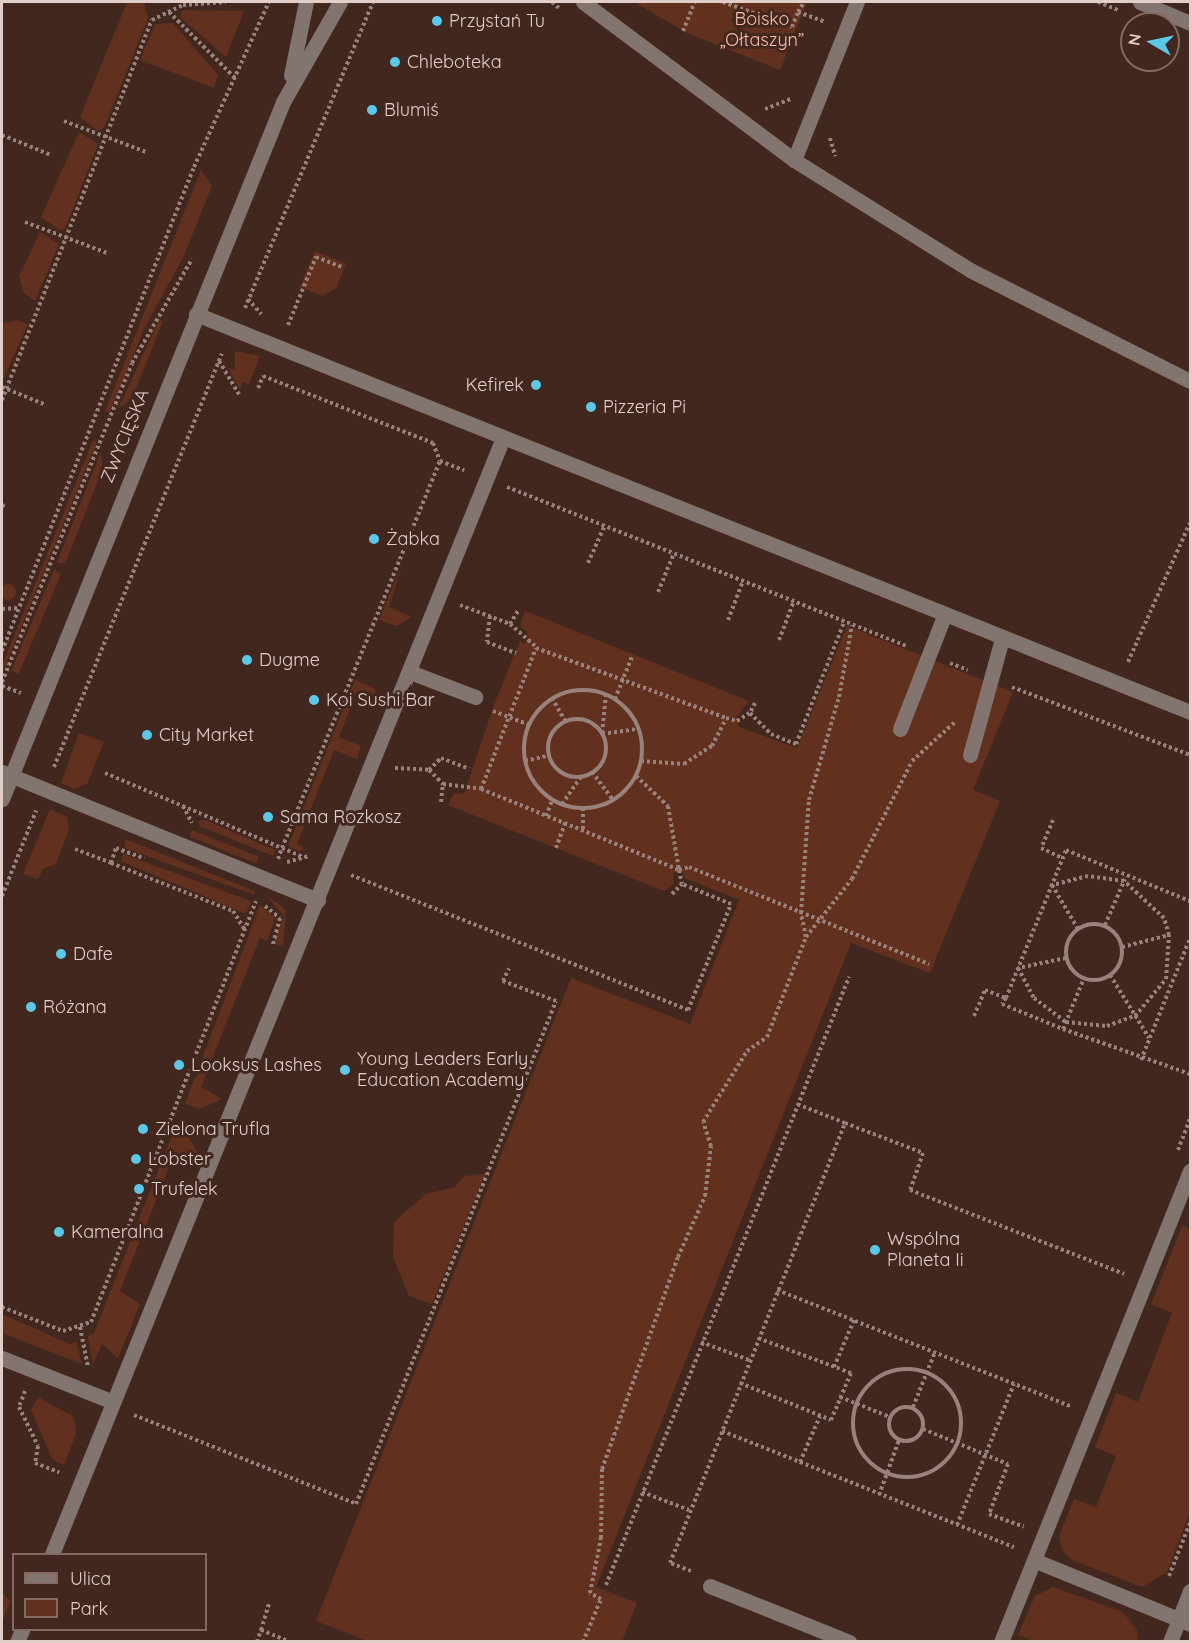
<!DOCTYPE html>
<meta charset="utf-8">
<style>
body{margin:0}
#map{position:relative;width:1192px;height:1643px;overflow:hidden;background:#42271e;font-family:Quicksand,sans-serif}
div>[style]{position:absolute}
.green>*{inset:0;background:#62301f;transform-origin:0 0}
.round{border-radius:50%}
.path>*{height:4px;margin-top:-2px;transform-origin:0;background:repeating-linear-gradient(90deg,#99827b 0 3px,transparent 0 6px)}
.path>.ring{margin:-2px;padding:0;box-sizing:content-box;background:none;border:4px solid #99827b;border-radius:50%}
.minor>*{height:15px;margin:-7.5px;padding:0 7.5px;transform-origin:7.5px;border-radius:7.5px;background:#82746f}
.dots>*{width:16px;height:16px;translate:-50% -50%;box-sizing:border-box;border:3px solid #42271e;border-radius:50%}
span{translate:-50% -50%;white-space:nowrap;text-align:center;line-height:1.15;-webkit-text-stroke:6px #42271e;paint-order:stroke}
.park-label{font-size:18px;color:#f9beab}
.poi-label{font-size:18px;color:#e1cec8}
.left{translate:0 -50%;text-align:left}
.right{translate:-100% -50%;text-align:right}
.street-label{font-size:18px;color:#e1cec8}
.frame{position:absolute;inset:0;border:3px solid #e1cec8;pointer-events:none}
.legend{position:absolute;left:12px;top:1553px;width:195px;height:78px;box-sizing:border-box;background:#42271e;border:2px solid #826a62;margin:0;padding:8px 10px;list-style:none;font-size:18px;color:#e1cec8}
.legend li{display:flex;align-items:center;gap:12px;height:30px}
.legend b{width:30px;border:2px solid #826a62}
.north{position:absolute;left:1120px;top:12px;width:60px;height:60px;box-sizing:border-box;background:#42271e;border:2px solid #826a62;border-radius:50%;rotate:279deg;font-size:16px;font-weight:700;line-height:24px;text-align:center;color:#e1cec8}
.north::after{content:'';display:block;margin:auto;width:21px;height:27px;background:#5ac8e6;clip-path:polygon(50% 0,100% 100%,50% 72%,0 100%)}
</style>
<div id="map">
<div class="green">
<i style="clip-path:polygon(127px 2px,144px 2px,148px 18px,104px 128px,98px 131px,80px 117px)"></i>
<i style="clip-path:polygon(634px 2px,807px 2px,780px 70px,687px 33px)"></i>
<i style="clip-path:polygon(182px 10px,244px 11px,226px 57px,180px 17px)"></i>
<i style="clip-path:polygon(173px 23px,218px 75px,214px 88px,140px 60px,155px 24px)"></i>
<i style="clip-path:polygon(79px 132px,98px 144px,65px 229px,59px 230px,41px 217px)"></i>
<i style="clip-path:polygon(201px 170px,212px 186px,184px 256px,143px 331px,110px 412px,105px 411px)"></i>
<i style="clip-path:polygon(40px 232px,59px 244px,35px 301px,24px 293px,19px 276px)"></i>
<i style="clip-path:polygon(315px 251px,346px 264px,336px 288px,323px 296px,300px 287px)"></i>
<i style="clip-path:polygon(17px 320px,28px 324px,2px 382px,2px 324px)"></i>
<i style="clip-path:polygon(159px 320px,163px 321px,132px 399px,118px 409px)"></i>
<i style="clip-path:polygon(235px 351px,260px 356px,249px 384px,243px 382px,240px 390px,228px 368px,235px 369px)"></i>
<i style="clip-path:polygon(93px 440px,97px 442px,5px 667px,2px 666px)"></i>
<i style="clip-path:polygon(101px 452px,103px 468px,65px 564px,57px 562px)"></i>
<i style="clip-path:polygon(403px 562px,389px 607px,412px 617px,397px 626px,379px 620px)"></i>
<i style="left:54px;top:570px;width:8px;height:109px;rotate:23deg"></i>
<i class="round" style="left:0;top:584px;width:16px;height:16px"></i>
<i style="clip-path:polygon(525px 611px,749px 701px,736px 717px,739px 727px,797px 748px,847px 626px,1013px 692px,973px 790px,1000px 801px,930px 973px,851px 943px,596px 1587px,637px 1603px,622px 1641px,367px 1641px,316px 1621px,571px 978px,690px 1024px,739px 900px,685px 878px,682px 871px,673px 873px,674px 883px,664px 891px,448px 805px,454px 793px,464px 794px,494px 705px,520px 641px,525px 644px,528px 633px,520px 625px)"></i>
<i style="clip-path:polygon(355px 680px,374px 688px,380px 701px,356px 693px,339px 737px,361px 746px,357px 759px,334px 750px,297px 844px,305px 848px,299px 851px,288px 846px)"></i>
<i style="clip-path:polygon(79px 733px,104px 742px,87px 784px,74px 789px,61px 783px)"></i>
<i style="clip-path:polygon(50px 809px,67px 817px,69px 829px,56px 864px,43px 869px,38px 879px,23px 874px)"></i>
<i style="clip-path:polygon(205px 820px,275px 850px,273px 856px,200px 826px,198px 821px)"></i>
<i style="left:192px;top:830px;width:72px;height:7px;rotate:22deg"></i>
<i style="clip-path:polygon(125px 839px,255px 891px,254px 895px,125px 848px)"></i>
<i style="clip-path:polygon(123px 854px,251px 901px,246px 914px,121px 861px)"></i>
<i style="clip-path:polygon(265px 894px,286px 910px,283px 947px,273px 943px,284px 916px)"></i>
<i style="clip-path:polygon(260px 905px,275px 918px,267px 941px,260px 938px,201px 1087px,222px 1099px,200px 1109px,185px 1104px)"></i>
<i style="clip-path:polygon(175px 1128px,188px 1134px,199px 1156px,175px 1152px,120px 1291px,140px 1304px,118px 1358px,102px 1344px,93px 1364px,88px 1336px,94px 1333px)"></i>
<i style="clip-path:polygon(485px 1174px,432px 1304px,409px 1296px,393px 1257px,394px 1222px,426px 1194px,455px 1187px,464px 1176px)"></i>
<i style="clip-path:polygon(1182px 1226px,1190px 1229px,1190px 1512px,1167px 1572px,1142px 1587px,1072px 1560px,1062px 1550px,1059px 1536px,1074px 1499px,1096px 1507px,1116px 1456px,1095px 1447px,1116px 1393px,1138px 1402px,1172px 1313px,1151px 1304px)"></i>
<i style="clip-path:polygon(2px 1314px,70px 1344px,76px 1341px,82px 1364px,2px 1333px)"></i>
<i style="clip-path:polygon(38px 1397px,74px 1417px,76px 1434px,64px 1465px,52px 1459px,31px 1410px)"></i>
<i style="clip-path:polygon(1053px 1587px,1123px 1612px,1137px 1630px,1138px 1641px,1034px 1641px,1018px 1635px,1035px 1596px)"></i>
<i style="clip-path:polygon(2px 1592px,10px 1601px,2px 1623px)"></i>
</div>
<div class="path">
<i style="left:552px;top:2px;width:11px;rotate:41deg"></i>
<i style="left:723px;top:2px;width:73px;rotate:19.9deg"></i>
<i style="left:792px;top:27px;width:16px;rotate:-68deg"></i>
<i style="left:798px;top:12px;width:29px;rotate:20deg"></i>
<i style="left:1098px;top:2px;width:22px;rotate:22deg"></i>
<i style="left:169px;top:12px;width:95px;rotate:45deg"></i>
<i style="left:798px;top:12px;width:12px;rotate:-59deg"></i>
<i style="left:683px;top:31px;width:31px;rotate:-68deg"></i>
<i style="left:765px;top:109px;width:28px;rotate:-21deg"></i>
<i style="left:64px;top:121px;width:88px;rotate:20.7deg"></i>
<i style="left:2px;top:135px;width:53px;rotate:22.2deg"></i>
<i style="left:830px;top:138px;width:19px;rotate:74deg"></i>
<i style="left:25px;top:222px;width:88px;rotate:20.7deg"></i>
<i style="left:248px;top:299px;width:20px;rotate:49deg"></i>
<i style="left:245px;top:308px;width:332px;rotate:-67.3deg"></i>
<i style="left:288px;top:325px;width:74px;rotate:-67.6deg"></i>
<i style="left:316px;top:257px;width:28px;rotate:21deg"></i>
<i style="left:219px;top:361px;width:39px;rotate:59deg"></i>
<i style="left:2px;top:387px;width:48px;rotate:22.2deg"></i>
<i style="left:258px;top:388px;width:13px;rotate:-67deg"></i>
<i style="left:263px;top:376px;width:183px;rotate:21.5deg"></i>
<i style="left:433px;top:443px;width:19px;rotate:69deg"></i>
<i style="left:2px;top:400px;width:409px;rotate:-68.5deg"></i>
<i style="left:152px;top:20px;width:34px;rotate:-26deg"></i>
<i style="left:183px;top:5px;width:43px;rotate:-4deg"></i>
<i style="left:507px;top:487px;width:430px;rotate:21.7deg"></i>
<i style="left:2px;top:505px;width:4px;rotate:34deg"></i>
<i style="left:588px;top:563px;width:42px;rotate:-65.9deg"></i>
<i style="left:658px;top:592px;width:42px;rotate:-67.7deg"></i>
<i style="left:460px;top:605px;width:53px;rotate:20.8deg"></i>
<i style="left:510px;top:624px;width:35px;rotate:41deg"></i>
<i style="left:2px;top:609px;width:17px;rotate:-3deg"></i>
<i style="left:490px;top:616px;width:26px;rotate:97deg"></i>
<i style="left:487px;top:642px;width:31px;rotate:21deg"></i>
<i style="left:728px;top:620px;width:42px;rotate:-69deg"></i>
<i style="left:510px;top:624px;width:17px;rotate:-59deg"></i>
<i style="left:779px;top:640px;width:42px;rotate:-69deg"></i>
<i style="left:2px;top:651px;width:521px;rotate:-68.36deg"></i>
<i style="left:194px;top:167px;width:181px;rotate:-65.6deg"></i>
<i style="left:1128px;top:662px;width:152px;rotate:-66deg"></i>
<i style="left:950px;top:663px;width:19px;rotate:21deg"></i>
<i style="left:2px;top:682px;width:344px;rotate:-67.8deg"></i>
<i style="left:132px;top:363px;width:120px;rotate:-60deg"></i>
<i style="left:2px;top:686px;width:20px;rotate:20deg"></i>
<i style="left:1012px;top:687px;width:191px;rotate:20.9deg"></i>
<i class="ring" style="left:524px;top:690px;width:114px;height:114px"></i>
<i style="left:606px;top:694px;width:40px;rotate:95.7deg"></i>
<i style="left:602px;top:734px;width:37px;rotate:-8deg"></i>
<i style="left:552px;top:698px;width:28px;rotate:60deg"></i>
<i style="left:615px;top:699px;width:48px;rotate:-68.2deg"></i>
<i style="left:755px;top:703px;width:11px;rotate:117deg"></i>
<i style="left:750px;top:713px;width:30px;rotate:45deg"></i>
<i style="left:771px;top:734px;width:27px;rotate:22deg"></i>
<i style="left:796px;top:744px;width:131px;rotate:-68.5deg"></i>
<i style="left:493px;top:711px;width:39px;rotate:21deg"></i>
<i class="ring" style="left:548px;top:719px;width:54px;height:54px"></i>
<i style="left:525px;top:761px;width:26px;rotate:-13deg"></i>
<i style="left:641px;top:761px;width:43px;rotate:4deg"></i>
<i style="left:684px;top:764px;width:33px;rotate:-33deg"></i>
<i style="left:712px;top:746px;width:30px;rotate:-63deg"></i>
<i style="left:54px;top:767px;width:446px;rotate:-67.9deg"></i>
<i style="left:395px;top:768px;width:34px;rotate:3deg"></i>
<i style="left:429px;top:770px;width:20px;rotate:45deg"></i>
<i style="left:443px;top:784px;width:38px;rotate:7deg"></i>
<i style="left:481px;top:789px;width:214px;rotate:22.2deg"></i>
<i style="left:679px;top:870px;width:14px;rotate:78deg"></i>
<i style="left:429px;top:770px;width:17px;rotate:-45deg"></i>
<i style="left:441px;top:758px;width:30px;rotate:21deg"></i>
<i style="left:592px;top:772px;width:35px;rotate:53deg"></i>
<i style="left:105px;top:773px;width:192px;rotate:23deg"></i>
<i style="left:282px;top:848px;width:418px;rotate:-67.8deg"></i>
<i style="left:440px;top:461px;width:26px;rotate:21deg"></i>
<i style="left:636px;top:776px;width:44px;rotate:43.2deg"></i>
<i style="left:668px;top:806px;width:65px;rotate:80.2deg"></i>
<i style="left:679px;top:870px;width:10px;rotate:-17deg"></i>
<i style="left:689px;top:867px;width:259px;rotate:22deg"></i>
<i style="left:481px;top:789px;width:151px;rotate:-68.7deg"></i>
<i style="left:536px;top:648px;width:202px;rotate:20.2deg"></i>
<i style="left:726px;top:718px;width:11px;rotate:15deg"></i>
<i style="left:737px;top:721px;width:15px;rotate:-32deg"></i>
<i style="left:441px;top:802px;width:18px;rotate:-84deg"></i>
<i style="left:562px;top:804px;width:33px;rotate:-55deg"></i>
<i style="left:183px;top:806px;width:19px;rotate:62deg"></i>
<i style="left:583px;top:808px;width:23px;rotate:90deg"></i>
<i style="left:546px;top:816px;width:17px;rotate:-69deg"></i>
<i style="left:1053px;top:820px;width:30px;rotate:113deg"></i>
<i style="left:1041px;top:848px;width:23px;rotate:25deg"></i>
<i style="left:556px;top:848px;width:27px;rotate:-70deg"></i>
<i style="left:75px;top:849px;width:39px;rotate:21deg"></i>
<i style="left:111px;top:863px;width:16px;rotate:-72deg"></i>
<i style="left:116px;top:848px;width:30px;rotate:20deg"></i>
<i style="left:278px;top:859px;width:12px;rotate:-70deg"></i>
<i style="left:282px;top:848px;width:23px;rotate:23deg"></i>
<i style="left:287px;top:862px;width:23px;rotate:-15deg"></i>
<i style="left:111px;top:863px;width:131px;rotate:21.5deg"></i>
<i style="left:233px;top:911px;width:22px;rotate:58deg"></i>
<i style="left:351px;top:875px;width:363px;rotate:21.8deg"></i>
<i style="left:688px;top:1010px;width:114px;rotate:-67.9deg"></i>
<i style="left:731px;top:904px;width:53px;rotate:-157.8deg"></i>
<i style="left:672px;top:894px;width:14px;rotate:-45deg"></i>
<i style="left:2px;top:896px;width:92px;rotate:-68.2deg"></i>
<i style="left:265px;top:906px;width:19px;rotate:39deg"></i>
<i style="left:280px;top:918px;width:28px;rotate:105deg"></i>
<i class="ring" style="left:1066px;top:924px;width:52px;height:52px"></i>
<i style="left:1105px;top:925px;width:50px;rotate:-66.5deg"></i>
<i style="left:806px;top:937px;width:25px;rotate:-102deg"></i>
<i style="left:801px;top:913px;width:113px;rotate:-86deg"></i>
<i style="left:809px;top:800px;width:107px;rotate:-73.8deg"></i>
<i style="left:839px;top:697px;width:73px;rotate:-79.8deg"></i>
<i style="left:1122px;top:947px;width:49px;rotate:-14.3deg"></i>
<i style="left:1066px;top:958px;width:49px;rotate:168.2deg"></i>
<i style="left:1018px;top:968px;width:34px;rotate:62deg"></i>
<i style="left:1034px;top:998px;width:40px;rotate:37deg"></i>
<i style="left:1066px;top:1022px;width:41px;rotate:5.6deg"></i>
<i style="left:1107px;top:1026px;width:30px;rotate:-20deg"></i>
<i style="left:1135px;top:1016px;width:48px;rotate:-50deg"></i>
<i style="left:1166px;top:979px;width:44px;rotate:-86.1deg"></i>
<i style="left:1169px;top:935px;width:18px;rotate:-106deg"></i>
<i style="left:1164px;top:918px;width:54px;rotate:-137.2deg"></i>
<i style="left:1124px;top:881px;width:36px;rotate:-172deg"></i>
<i style="left:1088px;top:876px;width:37px;rotate:166deg"></i>
<i style="left:1052px;top:885px;width:51px;rotate:59.4deg"></i>
<i style="left:1110px;top:975px;width:74px;rotate:58.2deg"></i>
<i style="left:1006px;top:998px;width:160px;rotate:-67.9deg"></i>
<i style="left:1066px;top:850px;width:134px;rotate:22.4deg"></i>
<i style="left:974px;top:1016px;width:28px;rotate:-67deg"></i>
<i style="left:985px;top:990px;width:22px;rotate:21deg"></i>
<i style="left:1006px;top:998px;width:7px;rotate:124deg"></i>
<i style="left:1002px;top:1004px;width:66px;rotate:22.3deg"></i>
<i style="left:1063px;top:1029px;width:135px;rotate:19.5deg"></i>
<i style="left:1063px;top:1029px;width:55px;rotate:-67.6deg"></i>
<i style="left:1141px;top:1060px;width:131px;rotate:-68.1deg"></i>
<i style="left:845px;top:1123px;width:84px;rotate:21deg"></i>
<i style="left:923px;top:1153px;width:39px;rotate:109deg"></i>
<i style="left:910px;top:1190px;width:230px;rotate:21.4deg"></i>
<i style="left:1178px;top:1150px;width:34px;rotate:-69deg"></i>
<i style="left:777px;top:1290px;width:317px;rotate:21.6deg"></i>
<i style="left:2px;top:1307px;width:66px;rotate:21.5deg"></i>
<i style="left:63px;top:1331px;width:29px;rotate:-18deg"></i>
<i style="left:91px;top:1322px;width:452px;rotate:-68.6deg"></i>
<i style="left:80px;top:1327px;width:41px;rotate:78.7deg"></i>
<i style="left:701px;top:1342px;width:51px;rotate:20.6deg"></i>
<i style="left:834px;top:1367px;width:51px;rotate:-66.9deg"></i>
<i class="ring" style="left:853px;top:1369px;width:104px;height:104px"></i>
<i style="left:740px;top:1383px;width:98px;rotate:22.1deg"></i>
<i style="left:831px;top:1420px;width:51px;rotate:-66.9deg"></i>
<i style="left:851px;top:1373px;width:99px;rotate:-159.4deg"></i>
<i style="left:25px;top:1391px;width:17px;rotate:111deg"></i>
<i style="left:19px;top:1407px;width:43px;rotate:64deg"></i>
<i style="left:38px;top:1446px;width:17px;rotate:100deg"></i>
<i style="left:35px;top:1463px;width:26px;rotate:21deg"></i>
<i style="left:840px;top:1397px;width:54px;rotate:21.8deg"></i>
<i class="ring" style="left:889px;top:1407px;width:30px;height:30px"></i>
<i style="left:913px;top:1407px;width:59px;rotate:-68.2deg"></i>
<i style="left:134px;top:1415px;width:239px;rotate:21.8deg"></i>
<i style="left:356px;top:1504px;width:541px;rotate:-68.32deg"></i>
<i style="left:556px;top:1001px;width:57px;rotate:-159.3deg"></i>
<i style="left:503px;top:981px;width:14px;rotate:-65deg"></i>
<i style="left:923px;top:1429px;width:92px;rotate:22.4deg"></i>
<i style="left:1008px;top:1464px;width:53px;rotate:110.8deg"></i>
<i style="left:989px;top:1514px;width:37px;rotate:20deg"></i>
<i style="left:722px;top:1431px;width:314px;rotate:21.7deg"></i>
<i style="left:800px;top:1462px;width:50px;rotate:-66.5deg"></i>
<i style="left:642px;top:1492px;width:50px;rotate:21deg"></i>
<i style="left:879px;top:1495px;width:59px;rotate:-70deg"></i>
<i style="left:957px;top:1525px;width:152px;rotate:-68deg"></i>
<i style="left:142px;top:1554px;width:1px;rotate:-90deg"></i>
<i style="left:691px;top:1571px;width:22px;rotate:-159deg"></i>
<i style="left:670px;top:1563px;width:474px;rotate:-68.3deg"></i>
<i style="left:845px;top:1123px;width:52px;rotate:-158.4deg"></i>
<i style="left:1169px;top:1576px;width:57px;rotate:-68.4deg"></i>
<i style="left:606px;top:1585px;width:655px;rotate:-68.21deg"></i>
<i style="left:261px;top:1630px;width:27px;rotate:-73deg"></i>
<i style="left:257px;top:1642px;width:13px;rotate:-72deg"></i>
<i style="left:261px;top:1630px;width:32px;rotate:22deg"></i>
<i style="left:583px;top:1642px;width:47px;rotate:-67.3deg"></i>
<i style="left:601px;top:1599px;width:13px;rotate:-151deg"></i>
<i style="left:590px;top:1593px;width:56px;rotate:-78.7deg"></i>
<i style="left:601px;top:1538px;width:69px;rotate:-89.2deg"></i>
<i style="left:602px;top:1469px;width:225px;rotate:-70.3deg"></i>
<i style="left:678px;top:1257px;width:67px;rotate:-66.1deg"></i>
<i style="left:705px;top:1196px;width:50px;rotate:-83.2deg"></i>
<i style="left:711px;top:1146px;width:25px;rotate:-108deg"></i>
<i style="left:703px;top:1122px;width:84px;rotate:-58.2deg"></i>
<i style="left:747px;top:1051px;width:24px;rotate:-35deg"></i>
<i style="left:767px;top:1037px;width:107px;rotate:-68.7deg"></i>
<i style="left:806px;top:937px;width:74px;rotate:-51.6deg"></i>
<i style="left:852px;top:879px;width:132px;rotate:-63deg"></i>
<i style="left:912px;top:761px;width:58px;rotate:-42.2deg"></i>
</div>
<div class="minor">
<i style="left:583px;top:2px;width:264px;rotate:36.8deg"></i>
<i style="left:794px;top:160px;width:208px;rotate:32deg"></i>
<i style="left:970px;top:270px;width:246px;rotate:26.8deg"></i>
<i style="left:1140px;top:2px;width:54px;rotate:22.8deg"></i>
<i style="left:291px;top:75px;width:75px;rotate:-78.4deg"></i>
<i style="left:794px;top:160px;width:170px;rotate:-68.3deg"></i>
<i style="left:196px;top:314px;width:1071px;rotate:21.82deg"></i>
<i style="left:410px;top:672px;width:70px;rotate:21deg"></i>
<i style="left:900px;top:729px;width:121px;rotate:-68.7deg"></i>
<i style="left:970px;top:755px;width:120px;rotate:-74.6deg"></i>
<i style="left:2px;top:772px;width:341px;rotate:22.1deg"></i>
<i style="left:2px;top:799px;width:752px;rotate:-68.04deg"></i>
<i style="left:283px;top:102px;width:115px;rotate:-60.3deg"></i>
<i style="left:2px;top:1358px;width:119px;rotate:21.6deg"></i>
<i style="left:52px;top:1554px;width:1204px;rotate:-68deg"></i>
<i style="left:1036px;top:1561px;width:166px;rotate:22.2deg"></i>
<i style="left:710px;top:1586px;width:150px;rotate:21.9deg"></i>
<i style="left:17px;top:1642px;width:13px;rotate:-67deg"></i>
<i style="left:1001px;top:1642px;width:508px;rotate:-68.14deg"></i>
<i style="left:1170px;top:1642px;width:55px;rotate:-68.6deg"></i>
</div>
<div class="dots">
<i style="left:437px;top:21px;background:#5ac8e6"></i>
<i style="left:395px;top:62px;background:#5ac8e6"></i>
<i style="left:372px;top:110px;background:#5ac8e6"></i>
<i style="left:536px;top:385px;background:#5ac8e6"></i>
<i style="left:591px;top:407px;background:#5ac8e6"></i>
<i style="left:374px;top:539px;background:#5ac8e6"></i>
<i style="left:247px;top:660px;background:#5ac8e6"></i>
<i style="left:314px;top:700px;background:#5ac8e6"></i>
<i style="left:147px;top:735px;background:#5ac8e6"></i>
<i style="left:268px;top:817px;background:#5ac8e6"></i>
<i style="left:61px;top:954px;background:#5ac8e6"></i>
<i style="left:31px;top:1007px;background:#5ac8e6"></i>
<i style="left:179px;top:1065px;background:#5ac8e6"></i>
<i style="left:345px;top:1070px;background:#5ac8e6"></i>
<i style="left:143px;top:1129px;background:#5ac8e6"></i>
<i style="left:136px;top:1159px;background:#5ac8e6"></i>
<i style="left:139px;top:1189px;background:#5ac8e6"></i>
<i style="left:59px;top:1232px;background:#5ac8e6"></i>
<i style="left:875px;top:1250px;background:#5ac8e6"></i>
</div>
<div class="park-label">
<span style="left:762px;top:30px">Boisko<br>„Ołtaszyn”</span>
</div>
<div class="poi-label">
<span class="left" style="left:449px;top:21px">Przystań Tu</span>
<span class="left" style="left:407px;top:62px">Chleboteka</span>
<span class="left" style="left:384px;top:110px">Blumiś</span>
<span class="right" style="left:524px;top:385px">Kefirek</span>
<span class="left" style="left:603px;top:407px">Pizzeria Pi</span>
<span class="left" style="left:386px;top:539px">Żabka</span>
<span class="left" style="left:259px;top:660px">Dugme</span>
<span class="left" style="left:326px;top:700px">Koi Sushi Bar</span>
<span class="left" style="left:159px;top:735px">City Market</span>
<span class="left" style="left:280px;top:817px">Sama Rozkosz</span>
<span class="left" style="left:73px;top:954px">Dafe</span>
<span class="left" style="left:43px;top:1007px">Różana</span>
<span class="left" style="left:357px;top:1070px">Young Leaders Early<br>Education Academy</span>
<span class="left" style="left:191px;top:1065px">Looksus Lashes</span>
<span class="left" style="left:155px;top:1129px">Zielona Trufla</span>
<span class="left" style="left:148px;top:1159px">Lobster</span>
<span class="left" style="left:151px;top:1189px">Trufelek</span>
<span class="left" style="left:71px;top:1232px">Kameralna</span>
<span class="left" style="left:887px;top:1250px">Wspólna<br>Planeta Ii</span>
</div>
<div class="street-label">
<span style="left:125px;top:436px;rotate:-68deg">ZWYCIĘSKA</span>
</div>
<div class="frame"></div>
<ul class="legend">
<li><b style="height:8px;background:#82746f"></b>Ulica</li>
<li><b style="height:16px;background:#62301f"></b>Park</li>
</ul>
<div class="north">N</div>
</div>
